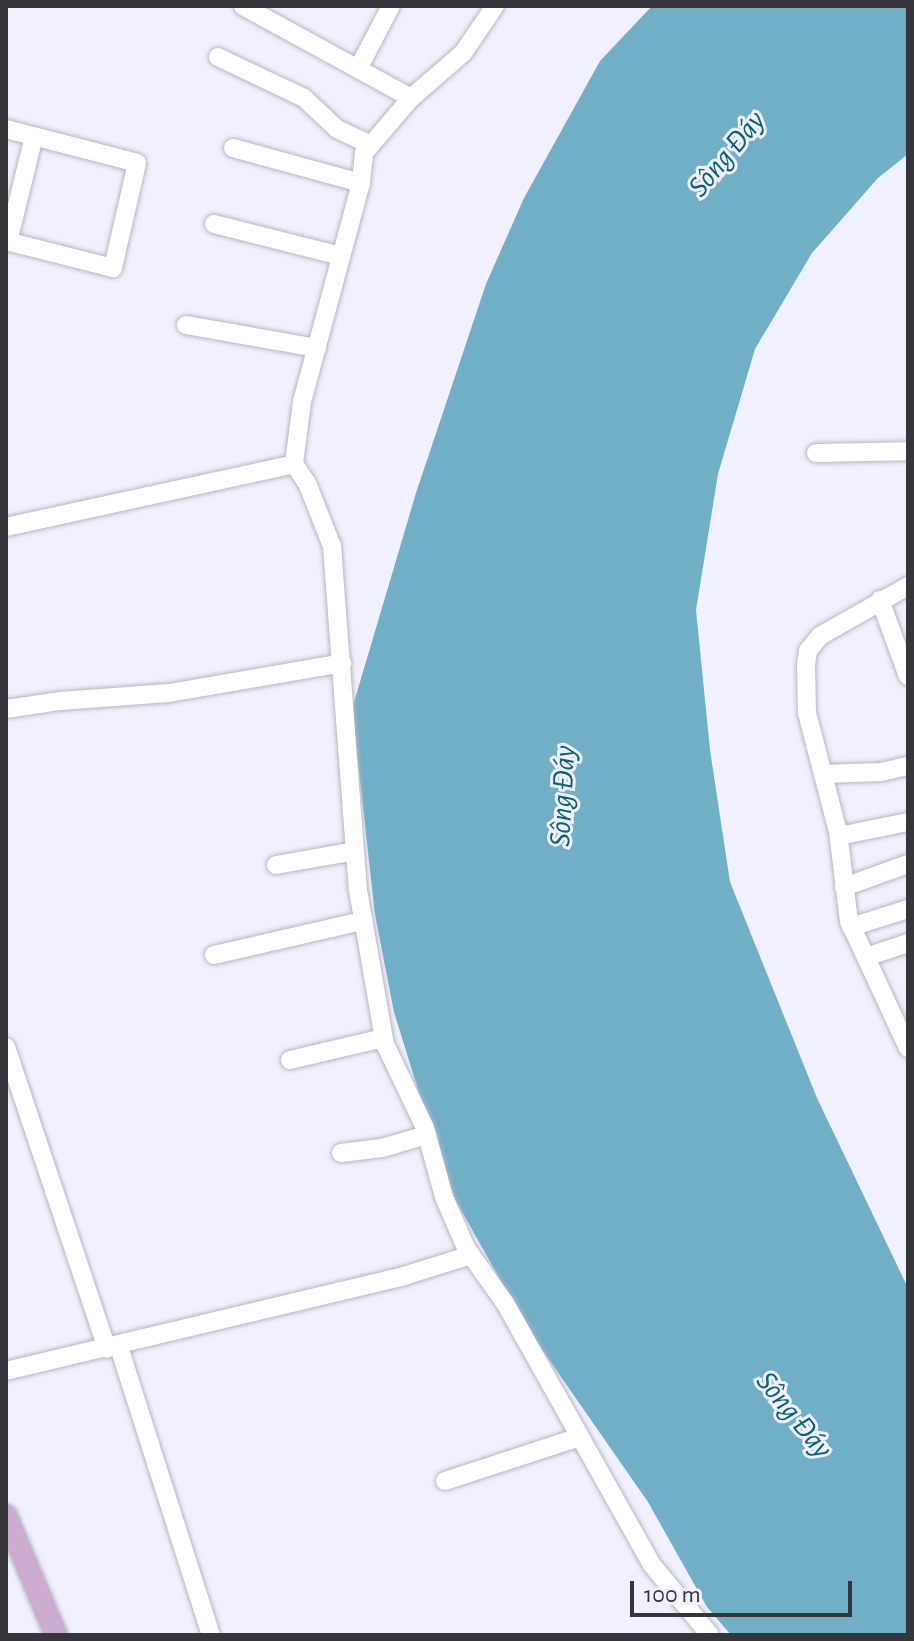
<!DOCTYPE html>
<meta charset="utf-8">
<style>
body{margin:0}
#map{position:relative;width:914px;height:1641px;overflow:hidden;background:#f1f0fe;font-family:"Alegreya Sans",sans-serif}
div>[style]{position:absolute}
.water>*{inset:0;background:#70afc6}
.roads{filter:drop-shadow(0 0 2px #b7b6c2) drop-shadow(0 0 2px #b7b6c2)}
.minor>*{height:18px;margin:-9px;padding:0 9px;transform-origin:9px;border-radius:9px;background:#fff}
.major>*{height:22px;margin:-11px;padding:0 11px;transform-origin:11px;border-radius:11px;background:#cdacd1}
span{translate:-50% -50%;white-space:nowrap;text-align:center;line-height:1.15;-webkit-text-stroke:6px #f1f0fe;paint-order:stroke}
.water-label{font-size:30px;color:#086078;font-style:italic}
.frame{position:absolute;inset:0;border:8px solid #35353a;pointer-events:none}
.scale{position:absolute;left:630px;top:1581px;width:222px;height:36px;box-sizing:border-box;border:4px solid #35353a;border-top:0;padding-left:10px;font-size:24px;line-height:28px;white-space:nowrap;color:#35353a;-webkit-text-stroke:6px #f1f0fe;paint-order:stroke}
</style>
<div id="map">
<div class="water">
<i style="clip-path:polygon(652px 6px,908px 6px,908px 154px,878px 178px,812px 253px,755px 349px,718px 474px,696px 610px,710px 750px,730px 882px,817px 1098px,908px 1288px,908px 1635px,731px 1635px,707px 1607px,648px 1502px,529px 1331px,448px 1187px,394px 1012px,375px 915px,352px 709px,416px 493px,486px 284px,524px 198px,600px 61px)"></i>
</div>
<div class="roads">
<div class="minor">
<i style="left:243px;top:6px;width:192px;rotate:28.7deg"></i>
<i style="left:495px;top:6px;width:57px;rotate:124.2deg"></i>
<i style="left:463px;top:53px;width:69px;rotate:139.1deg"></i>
<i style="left:411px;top:98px;width:72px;rotate:130.5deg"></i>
<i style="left:364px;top:153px;width:30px;rotate:96deg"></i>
<i style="left:361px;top:183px;width:227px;rotate:105.1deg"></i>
<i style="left:302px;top:402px;width:63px;rotate:97.4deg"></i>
<i style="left:294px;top:464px;width:23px;rotate:56deg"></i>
<i style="left:307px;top:483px;width:68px;rotate:68.4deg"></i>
<i style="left:332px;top:546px;width:345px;rotate:85.7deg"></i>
<i style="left:358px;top:890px;width:156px;rotate:80.1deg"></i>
<i style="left:385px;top:1044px;width:93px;rotate:64.5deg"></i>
<i style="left:425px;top:1128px;width:72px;rotate:74.6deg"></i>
<i style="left:444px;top:1197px;width:56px;rotate:66.7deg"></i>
<i style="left:466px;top:1248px;width:67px;rotate:54.7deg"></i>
<i style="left:505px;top:1303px;width:300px;rotate:60.7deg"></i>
<i style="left:652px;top:1565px;width:91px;rotate:50.4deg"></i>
<i style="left:218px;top:57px;width:95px;rotate:25.5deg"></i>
<i style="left:304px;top:98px;width:45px;rotate:43.2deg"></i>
<i style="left:337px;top:129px;width:35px;rotate:25deg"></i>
<i style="left:358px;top:69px;width:71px;rotate:-62.4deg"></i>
<i style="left:6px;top:129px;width:135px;rotate:14.5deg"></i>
<i style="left:137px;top:163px;width:108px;rotate:102.9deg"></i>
<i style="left:113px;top:268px;width:110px;rotate:-165.8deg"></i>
<i style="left:233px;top:148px;width:133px;rotate:15.3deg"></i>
<i style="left:214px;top:224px;width:131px;rotate:14.1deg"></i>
<i style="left:8px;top:242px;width:109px;rotate:-76.2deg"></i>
<i style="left:186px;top:325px;width:133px;rotate:10deg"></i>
<i style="left:816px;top:453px;width:92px;rotate:-1.2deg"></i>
<i style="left:6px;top:527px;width:295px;rotate:-12.3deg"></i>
<i style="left:908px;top:586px;width:101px;rotate:150.4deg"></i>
<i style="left:820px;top:636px;width:19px;rotate:129deg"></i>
<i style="left:808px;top:651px;width:14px;rotate:98deg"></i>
<i style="left:806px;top:665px;width:48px;rotate:88.8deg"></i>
<i style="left:807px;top:713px;width:123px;rotate:75.4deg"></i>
<i style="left:838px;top:832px;width:90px;rotate:83deg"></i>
<i style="left:849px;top:921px;width:140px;rotate:65.1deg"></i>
<i style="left:880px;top:600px;width:81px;rotate:69.8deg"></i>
<i style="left:6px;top:709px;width:55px;rotate:-8.4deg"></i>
<i style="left:60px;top:701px;width:109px;rotate:-4.2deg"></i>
<i style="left:169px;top:693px;width:176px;rotate:-9.8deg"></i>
<i style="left:823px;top:774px;width:58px;rotate:-2deg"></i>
<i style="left:881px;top:772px;width:28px;rotate:-13deg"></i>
<i style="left:839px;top:836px;width:70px;rotate:-11.5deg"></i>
<i style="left:276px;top:865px;width:80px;rotate:-10deg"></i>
<i style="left:844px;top:887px;width:68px;rotate:-19.8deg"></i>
<i style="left:851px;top:927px;width:60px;rotate:-17.5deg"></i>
<i style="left:214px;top:955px;width:153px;rotate:-12.9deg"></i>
<i style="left:866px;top:957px;width:44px;rotate:-18.4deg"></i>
<i style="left:6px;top:1047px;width:318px;rotate:71.5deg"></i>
<i style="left:290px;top:1060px;width:96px;rotate:-13.3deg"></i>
<i style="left:341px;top:1153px;width:41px;rotate:-7deg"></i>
<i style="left:382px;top:1148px;width:47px;rotate:-16.1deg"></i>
<i style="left:119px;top:1347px;width:302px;rotate:72.3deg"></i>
<i style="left:6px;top:1371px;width:409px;rotate:-13.4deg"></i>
<i style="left:404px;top:1276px;width:70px;rotate:-17.4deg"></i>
<i style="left:445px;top:1481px;width:142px;rotate:-18.1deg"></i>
</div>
<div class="major">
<i style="left:6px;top:1516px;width:129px;rotate:67.2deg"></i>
</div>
</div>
<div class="water-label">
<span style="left:727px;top:154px;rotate:-50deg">Sông Đáy</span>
<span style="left:563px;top:796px;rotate:-87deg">Sông Đáy</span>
<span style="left:794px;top:1415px;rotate:51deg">Sông Đáy</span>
</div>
<div class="frame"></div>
<div class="scale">100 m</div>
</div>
